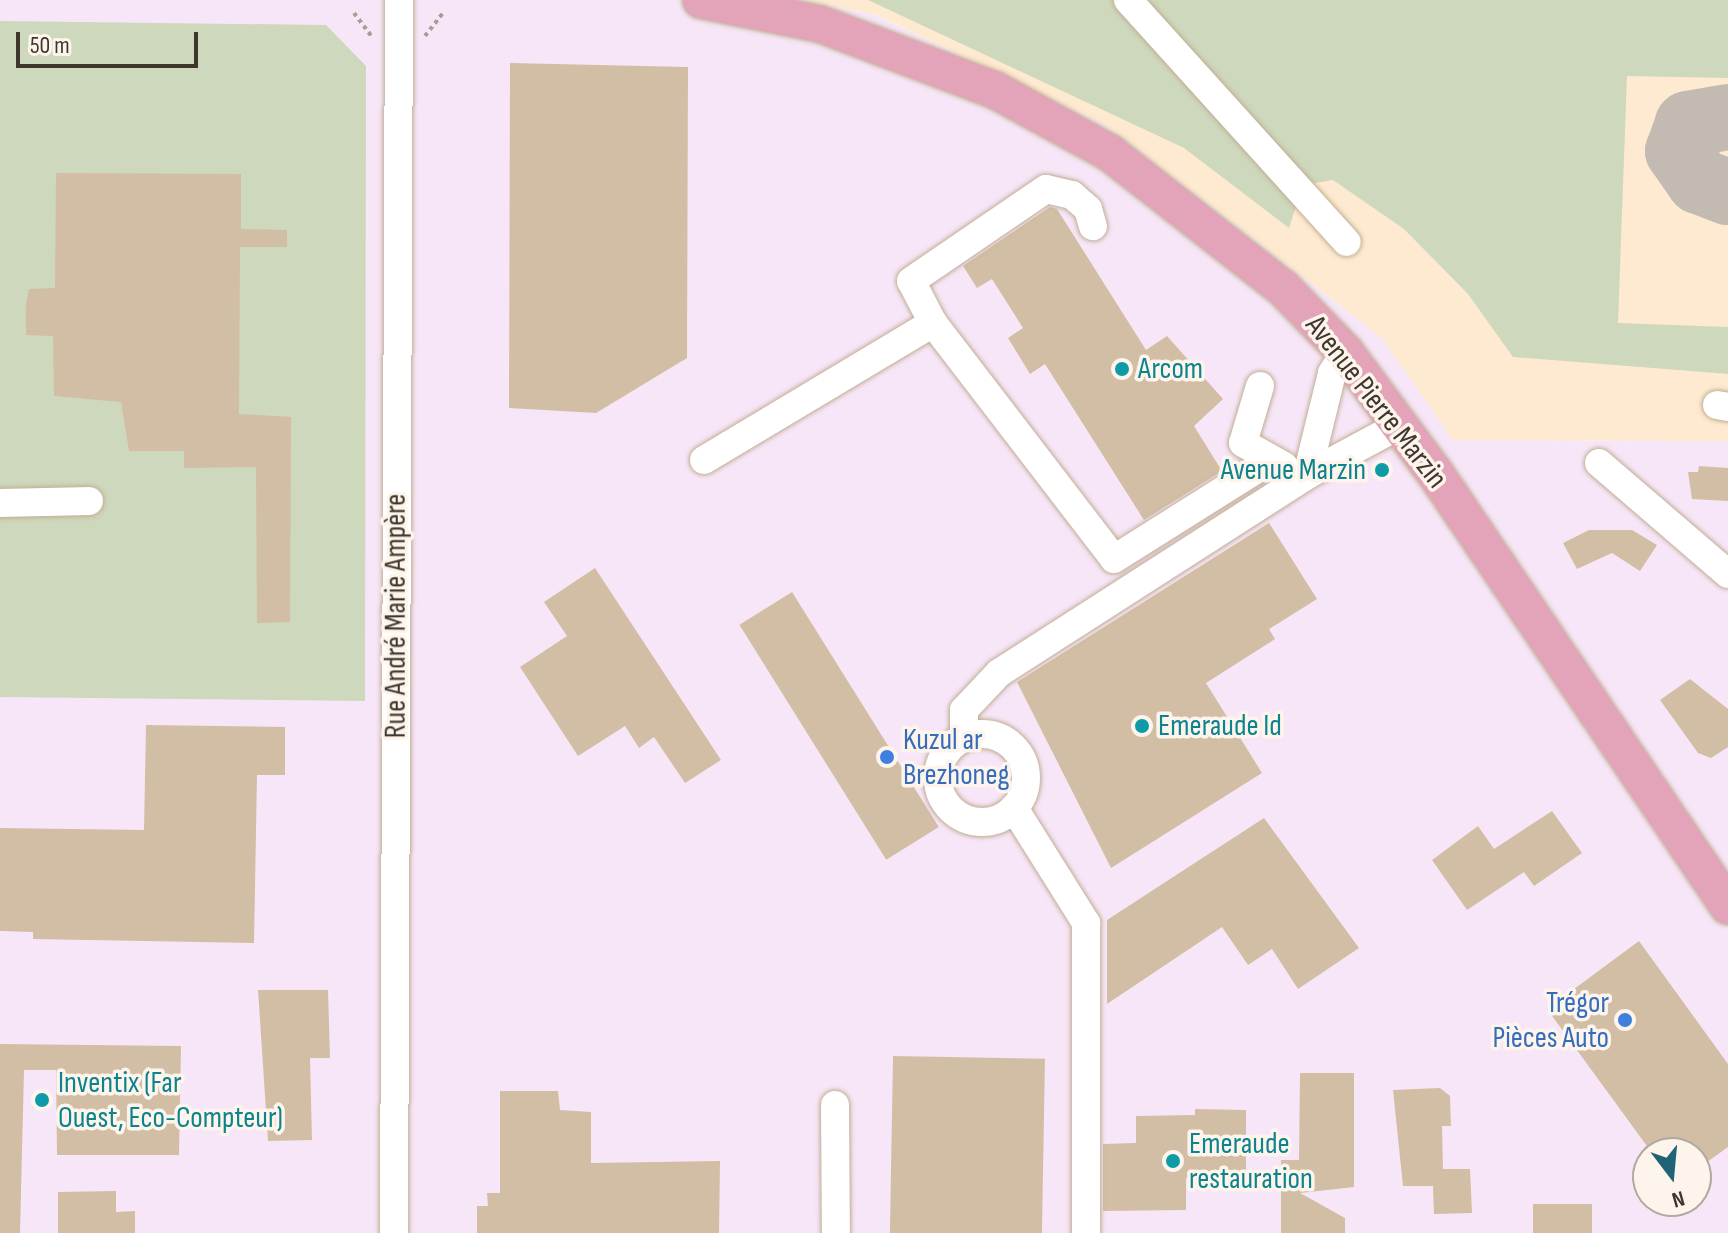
<!DOCTYPE html>
<meta charset="utf-8">
<style>
body{margin:0}
#map{position:relative;width:1728px;height:1233px;overflow:hidden;background:#fdf5eb;font-family:"Sofia Sans Condensed",sans-serif}
div>[style]{position:absolute}
.commercial>*{inset:0;background:#f7e6f8}
.built>*{inset:0;background:#feead0}
.green>*{inset:0;background:#ced8bc}
.taxiway>*{height:66px;margin:-33px;padding:0 33px;transform-origin:33px;border-radius:33px;background:#c3bbb1}
.building>*{inset:0;background:#d2bea4;transform-origin:0 0}
.path>*{height:4px;margin-top:-2px;transform-origin:0;background:repeating-linear-gradient(90deg,#a79f95 0 4px,transparent 0 8px)}
.roads{filter:drop-shadow(0 0 2px #c1ae94) drop-shadow(0 0 2px #c1ae94)}
.minor>*{height:28px;margin:-14px;padding:0 14px;transform-origin:14px;border-radius:14px;background:#fff}
.minor>.ring{margin:-14px;padding:0;box-sizing:content-box;background:none;border:28px solid #fff;border-radius:50%}
.major>*{height:36px;margin:-18px;padding:0 18px;transform-origin:18px;border-radius:18px;background:#e3a4b9}
.dots>*{width:22px;height:22px;translate:-50% -50%;box-sizing:border-box;border:4px solid #fdf5eb;border-radius:50%}
span{translate:-50% -50%;white-space:nowrap;text-align:center;line-height:1.15;-webkit-text-stroke:7px #fdf5eb;paint-order:stroke}
.culture-label{font-size:30px;color:#0d838f}
.left{translate:0 -50%;text-align:left}
.right{translate:-100% -50%;text-align:right}
.street-label{font-size:30px;color:#3f372d}
.shop-label{font-size:30px;color:#366cbe}
.north{position:absolute;left:1632px;top:1137px;width:80px;height:80px;box-sizing:border-box;background:#fdf5eb;border:2px solid #b1a99f;border-radius:50%;rotate:164deg;font-size:22px;font-weight:700;line-height:32px;text-align:center;color:#3f372d}
.north::after{content:'';display:block;margin:auto;width:28px;height:36px;background:#216376;clip-path:polygon(50% 0,100% 100%,50% 72%,0 100%)}
.scale{position:absolute;left:16px;top:32px;width:182px;height:36px;box-sizing:border-box;border:4px solid #3f372d;border-top:0;padding-left:10px;font-size:24px;line-height:28px;white-space:nowrap;color:#3f372d;-webkit-text-stroke:6px #fdf5eb;paint-order:stroke}
</style>
<div id="map">
<div class="commercial">
<i style="clip-path:polygon(evenodd,0 0,802px 0,876px 15px,1108px 126px,1381px 337px,1454px 440px,1728px 441px,1728px 1233px,0 1233px,0 0,1648px 1153px,1696px 1153px,1696px 1201px,1648px 1201px,1648px 1153px)"></i>
</div>
<div class="built">
<i style="clip-path:polygon(802px 0,1728px 0,1728px 441px,1453px 440px,1381px 337px,1108px 126px,877px 15px)"></i>
</div>
<div class="green">
<i style="clip-path:polygon(868px 0,1115px 0,1298px 200px,1289px 228px,1184px 148px)"></i>
<i style="clip-path:polygon(1134px 0,1728px 0,1728px 78px,1627px 76px,1618px 323px,1728px 327px,1728px 374px,1513px 357px,1468px 294px,1404px 229px,1333px 180px,1303px 185px)"></i>
<i style="clip-path:polygon(0 21px,326px 25px,366px 66px,365px 701px,0 697px)"></i>
</div>
<div class="taxiway">
<i style="left:1728px;top:117px;width:41px;rotate:170.1deg"></i>
<i style="left:1688px;top:124px;width:29px;rotate:110deg"></i>
<i style="left:1678px;top:151px;width:37px;rotate:55deg"></i>
<i style="left:1699px;top:181px;width:31px;rotate:21deg"></i>
</div>
<div class="building">
<i style="clip-path:polygon(510px 63px,688px 67px,687px 358px,596px 413px,509px 408px)"></i>
<i style="clip-path:polygon(56px 173px,241px 174px,241px 229px,287px 230px,287px 247px,240px 247px,239px 414px,291px 417px,290px 622px,257px 623px,256px 467px,184px 468px,184px 451px,129px 451px,121px 402px,54px 396px,53px 336px,26px 335px,26px 305px,29px 289px,55px 288px)"></i>
<i style="clip-path:polygon(1050px 207px,1057px 209px,1146px 350px,1167px 336px,1223px 399px,1194px 426px,1222px 471px,1144px 520px,1045px 364px,1030px 374px,1008px 338px,1023px 328px,992px 279px,977px 288px,963px 266px)"></i>
<i style="clip-path:polygon(1699px 466px,1728px 468px,1728px 501px,1692px 499px,1688px 472px,1698px 472px)"></i>
<i style="clip-path:polygon(1269px 523px,1317px 599px,1269px 629px,1275px 639px,1206px 683px,1262px 773px,1111px 868px,1017px 682px)"></i>
<i style="clip-path:polygon(1589px 530px,1632px 530px,1657px 545px,1640px 571px,1612px 553px,1577px 569px,1563px 543px)"></i>
<i style="clip-path:polygon(595px 568px,721px 760px,685px 783px,654px 737px,639px 748px,625px 726px,578px 756px,520px 667px,567px 636px,544px 602px)"></i>
<i style="left:792px;top:592px;width:277px;height:62px;rotate:58deg"></i>
<i style="clip-path:polygon(1690px 679px,1728px 709px,1728px 747px,1711px 758px,1698px 753px,1660px 700px)"></i>
<i style="clip-path:polygon(146px 725px,285px 727px,285px 775px,257px 775px,254px 943px,33px 939px,33px 932px,0 931px,0 828px,144px 830px)"></i>
<i style="clip-path:polygon(1552px 811px,1582px 853px,1534px 886px,1524px 872px,1467px 910px,1432px 860px,1478px 826px,1494px 849px)"></i>
<i style="clip-path:polygon(1264px 818px,1359px 948px,1298px 989px,1272px 949px,1248px 965px,1222px 927px,1107px 1004px,1107px 920px)"></i>
<i style="clip-path:polygon(1639px 941px,1728px 1064px,1728px 1147px,1696px 1170px,1696px 1153px,1652px 1153px,1547px 1009px)"></i>
<i style="clip-path:polygon(258px 990px,328px 990px,330px 1058px,310px 1058px,312px 1140px,268px 1141px)"></i>
<i style="clip-path:polygon(0 1044px,181px 1046px,179px 1155px,57px 1155px,56px 1070px,24px 1070px,20px 1233px,0 1233px)"></i>
<i style="left:893px;top:1056px;width:152px;height:177px;rotate:1deg"></i>
<i style="clip-path:polygon(1300px 1073px,1354px 1073px,1354px 1187px,1300px 1193px,1345px 1218px,1345px 1233px,1281px 1233px,1281px 1160px,1299px 1160px)"></i>
<i style="clip-path:polygon(1440px 1088px,1450px 1096px,1451px 1126px,1442px 1126px,1443px 1169px,1470px 1169px,1472px 1213px,1434px 1214px,1433px 1186px,1403px 1186px,1393px 1090px)"></i>
<i style="clip-path:polygon(500px 1091px,558px 1091px,560px 1110px,591px 1112px,591px 1163px,720px 1161px,719px 1233px,477px 1233px,477px 1206px,488px 1206px,487px 1193px,500px 1193px)"></i>
<i style="clip-path:polygon(1195px 1109px,1246px 1110px,1246px 1178px,1186px 1178px,1186px 1210px,1103px 1211px,1103px 1144px,1136px 1143px,1136px 1116px,1195px 1115px)"></i>
<i style="clip-path:polygon(116px 1191px,116px 1212px,135px 1211px,135px 1233px,58px 1233px,58px 1192px)"></i>
<i style="left:1533px;top:1204px;width:59px;height:29px"></i>
</div>
<div class="path">
<i style="left:354px;top:13px;width:30px;rotate:53deg"></i>
<i style="left:425px;top:36px;width:31px;rotate:-52deg"></i>
</div>
<div class="roads">
<div class="minor">
<i style="left:1128px;top:0;width:326px;rotate:47.9deg"></i>
<i style="left:933px;top:323px;width:297px;rotate:52.5deg"></i>
<i style="left:1114px;top:559px;width:186px;rotate:-32.2deg"></i>
<i style="left:1260px;top:386px;width:59px;rotate:106.6deg"></i>
<i style="left:1243px;top:443px;width:47px;rotate:29.3deg"></i>
<i style="left:1717px;top:405px;width:11px;rotate:10deg"></i>
<i style="left:704px;top:460px;width:267px;rotate:-30.9deg"></i>
<i style="left:933px;top:323px;width:47px;rotate:-117.6deg"></i>
<i style="left:911px;top:281px;width:163px;rotate:-34.3deg"></i>
<i style="left:1046px;top:189px;width:27px;rotate:13deg"></i>
<i style="left:1072px;top:195px;width:21px;rotate:41deg"></i>
<i style="left:1088px;top:209px;width:18px;rotate:74deg"></i>
<i style="left:1599px;top:463px;width:170px;rotate:40.7deg"></i>
<i style="left:1307px;top:475px;width:105px;rotate:-76.2deg"></i>
<i style="left:1332px;top:373px;width:25px;rotate:-58deg"></i>
<i style="left:0;top:503px;width:89px;rotate:-1.3deg"></i>
<i class="ring" style="left:938px;top:734px;width:60px;height:60px"></i>
<i style="left:964px;top:737px;width:27px;rotate:-90deg"></i>
<i style="left:964px;top:710px;width:51px;rotate:-46.6deg"></i>
<i style="left:999px;top:673px;width:366px;rotate:-32.7deg"></i>
<i style="left:1307px;top:475px;width:106px;rotate:-28.3deg"></i>
<i style="left:1014px;top:808px;width:136px;rotate:57.9deg"></i>
<i style="left:1086px;top:923px;width:310px;rotate:90deg"></i>
<i style="left:835px;top:1105px;width:128px;rotate:89.6deg"></i>
<i style="left:394px;top:1233px;width:1233px;rotate:-89.77deg"></i>
</div>
<div class="major">
<i style="left:701px;top:0;width:121px;rotate:11.4deg"></i>
<i style="left:820px;top:24px;width:187px;rotate:20.7deg"></i>
<i style="left:995px;top:90px;width:131px;rotate:28.7deg"></i>
<i style="left:1110px;top:153px;width:219px;rotate:38deg"></i>
<i style="left:1283px;top:288px;width:89px;rotate:45.9deg"></i>
<i style="left:1345px;top:352px;width:151px;rotate:53.4deg"></i>
<i style="left:1435px;top:473px;width:523px;rotate:55.91deg"></i>
</div>
</div>
<div class="dots">
<i style="left:1122px;top:369px;background:#0f9aa8"></i>
<i style="left:1382px;top:470px;background:#0f9aa8"></i>
<i style="left:1142px;top:726px;background:#0f9aa8"></i>
<i style="left:887px;top:757px;background:#3f7fe0"></i>
<i style="left:1625px;top:1020px;background:#3f7fe0"></i>
<i style="left:42px;top:1100px;background:#0f9aa8"></i>
<i style="left:1173px;top:1161px;background:#0f9aa8"></i>
</div>
<div class="culture-label">
<span class="left" style="left:1138px;top:369px">Arcom</span>
<span class="right" style="left:1366px;top:470px">Avenue Marzin</span>
<span class="left" style="left:1158px;top:726px">Emeraude Id</span>
<span class="left" style="left:58px;top:1100px">Inventix (Far<br>Ouest, Eco-Compteur)</span>
<span class="left" style="left:1189px;top:1161px">Emeraude<br>restauration</span>
</div>
<div class="street-label">
<span style="left:1376px;top:402px;rotate:52deg">Avenue Pierre Marzin</span>
<span style="left:396px;top:616px;rotate:-90deg">Rue André Marie Ampère</span>
</div>
<div class="shop-label">
<span class="left" style="left:903px;top:757px">Kuzul ar<br>Brezhoneg</span>
<span class="right" style="left:1609px;top:1020px">Trégor<br>Pièces Auto</span>
</div>
<div class="north">N</div>
<div class="scale">50 m</div>
</div>
